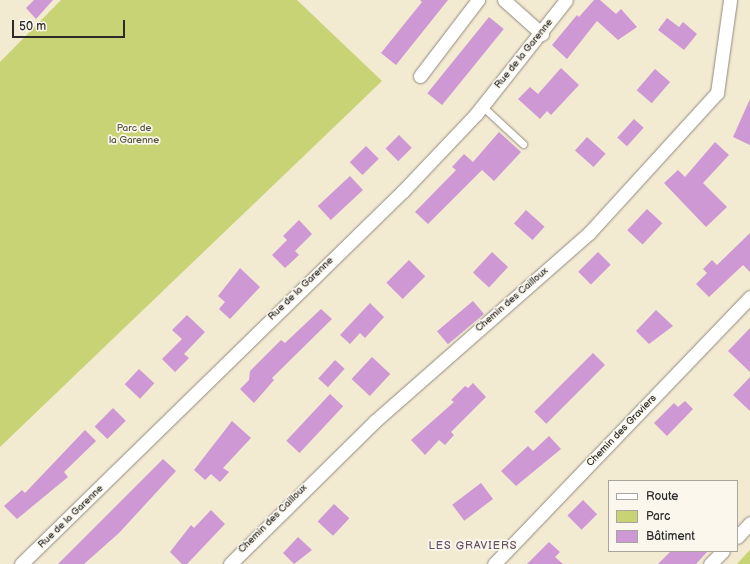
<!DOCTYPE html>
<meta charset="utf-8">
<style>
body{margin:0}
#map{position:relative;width:750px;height:564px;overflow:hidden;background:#f3ead2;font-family:"Balsamiq Sans",sans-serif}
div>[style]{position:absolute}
.green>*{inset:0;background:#c7d375}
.building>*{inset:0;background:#cd98d4;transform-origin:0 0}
.roads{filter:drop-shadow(0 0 1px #8f8a7e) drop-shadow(0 0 1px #8f8a7e)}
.service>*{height:7px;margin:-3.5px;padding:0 3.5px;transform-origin:3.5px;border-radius:3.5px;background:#fff}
.minor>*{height:13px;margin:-6.5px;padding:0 6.5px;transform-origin:6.5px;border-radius:6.5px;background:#fff}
span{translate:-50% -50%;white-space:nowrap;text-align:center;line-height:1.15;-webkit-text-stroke:3.5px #fbf7ec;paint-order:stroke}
.street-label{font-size:10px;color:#2b2b2b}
.park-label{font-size:10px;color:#52553e}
.neighbourhood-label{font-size:11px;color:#645166;letter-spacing:1px}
.legend{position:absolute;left:608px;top:480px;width:130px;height:72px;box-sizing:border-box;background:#fbf7ec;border:1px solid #a8a59f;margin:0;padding:5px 7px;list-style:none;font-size:12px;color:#2b2b2b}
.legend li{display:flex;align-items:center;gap:8px;height:20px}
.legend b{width:20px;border:1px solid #a8a59f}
.scale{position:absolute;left:12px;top:20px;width:113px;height:18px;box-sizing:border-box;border:2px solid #2b2b2b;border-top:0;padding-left:5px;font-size:12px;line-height:14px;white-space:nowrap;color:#2b2b2b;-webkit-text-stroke:3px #fbf7ec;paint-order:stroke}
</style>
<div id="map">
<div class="green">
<i style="clip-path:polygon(61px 0,297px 0,382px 81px,0 447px,0 62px)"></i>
<i style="clip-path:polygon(750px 550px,750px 564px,737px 564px,747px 553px)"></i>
</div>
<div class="building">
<i style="clip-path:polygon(34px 0,53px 0,36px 19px,26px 8px)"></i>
<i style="clip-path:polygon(420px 0,448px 0,396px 65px,381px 53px,422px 2px)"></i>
<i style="clip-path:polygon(594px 0,600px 0,616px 14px,621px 9px,637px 27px,618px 40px,597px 21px,567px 59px,552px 45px,577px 15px,579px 17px)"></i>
<i style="left:489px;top:17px;width:19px;height:98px;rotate:39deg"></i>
<i style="clip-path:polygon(667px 18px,679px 27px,683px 22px,697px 34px,684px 50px,658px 30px)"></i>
<i style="clip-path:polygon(561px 68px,579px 85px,551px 115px,547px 111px,540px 119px,518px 99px,530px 87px,538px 94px)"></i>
<i style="left:655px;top:69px;width:20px;height:28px;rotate:41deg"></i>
<i style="clip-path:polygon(750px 99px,750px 145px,733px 137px)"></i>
<i style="left:634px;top:119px;width:13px;height:25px;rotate:42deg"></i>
<i style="clip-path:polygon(499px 132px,521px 152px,494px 181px,482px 170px,428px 224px,415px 212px,456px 170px,452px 167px,464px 154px,473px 162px)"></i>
<i style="left:399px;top:135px;width:18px;height:19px;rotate:45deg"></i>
<i style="left:587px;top:137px;width:25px;height:18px;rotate:42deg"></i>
<i style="clip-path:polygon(715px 142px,729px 155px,703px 183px,727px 207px,706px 227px,664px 183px,678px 170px,685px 177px)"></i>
<i style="left:366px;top:146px;width:18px;height:23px;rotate:45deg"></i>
<i style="left:350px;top:176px;width:19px;height:44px;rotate:47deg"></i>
<i style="left:647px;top:209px;width:21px;height:29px;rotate:43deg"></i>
<i style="left:526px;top:210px;width:25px;height:18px;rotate:42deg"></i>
<i style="clip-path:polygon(299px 220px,312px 234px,295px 251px,299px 255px,285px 268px,272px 255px,287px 240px,283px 236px)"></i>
<i style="clip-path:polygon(750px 233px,750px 272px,743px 265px,709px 297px,696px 284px,707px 273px,703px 269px,712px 260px,717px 265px)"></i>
<i style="left:492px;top:252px;width:22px;height:28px;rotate:43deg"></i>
<i style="left:598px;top:252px;width:18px;height:28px;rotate:45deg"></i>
<i style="left:409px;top:260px;width:23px;height:32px;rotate:45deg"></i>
<i style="clip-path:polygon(240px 268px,260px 287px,230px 319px,219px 309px,225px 302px,218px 296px)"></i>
<i style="left:473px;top:301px;width:17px;height:47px;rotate:50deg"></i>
<i style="clip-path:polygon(370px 303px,384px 317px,365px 338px,360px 333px,350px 344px,340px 335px)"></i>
<i style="clip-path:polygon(321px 309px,332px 319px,272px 378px,274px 380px,254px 403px,240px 389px,249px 380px,250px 371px,281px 340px,285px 343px)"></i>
<i style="clip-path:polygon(656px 310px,673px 326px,649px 344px,636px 331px)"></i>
<i style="clip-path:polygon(187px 315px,205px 332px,184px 354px,189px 358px,175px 372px,162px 359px,182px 339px,172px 330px)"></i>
<i style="clip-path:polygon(750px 328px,750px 372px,728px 351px)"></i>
<i style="left:593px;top:353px;width:17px;height:83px;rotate:45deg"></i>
<i style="left:372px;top:357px;width:25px;height:30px;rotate:43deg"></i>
<i style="left:335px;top:360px;width:13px;height:25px;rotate:42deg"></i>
<i style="left:139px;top:369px;width:21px;height:21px;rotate:43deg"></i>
<i style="clip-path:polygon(750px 377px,750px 411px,733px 395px)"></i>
<i style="clip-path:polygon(473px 383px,486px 397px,451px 432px,454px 435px,445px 445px,439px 440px,425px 455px,411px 440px,454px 402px,451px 400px,465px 386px,468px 388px)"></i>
<i style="left:330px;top:394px;width:18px;height:64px;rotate:43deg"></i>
<i style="clip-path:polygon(685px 401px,693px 409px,667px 436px,654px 423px,674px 403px,678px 407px)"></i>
<i style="left:113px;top:408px;width:18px;height:26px;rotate:45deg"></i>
<i style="clip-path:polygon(232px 421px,251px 438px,223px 468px,229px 472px,220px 482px,211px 474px,205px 480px,194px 470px)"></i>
<i style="clip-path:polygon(85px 430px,96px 441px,64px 472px,68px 477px,17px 519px,4px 506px,22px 490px,25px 493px)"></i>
<i style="clip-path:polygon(549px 436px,561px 449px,516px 486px,501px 471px,528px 446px,533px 451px)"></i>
<i style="clip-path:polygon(163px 459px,176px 471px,119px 533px,84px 564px,58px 564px)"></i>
<i style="left:481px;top:483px;width:20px;height:36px;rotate:53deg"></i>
<i style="left:583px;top:500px;width:20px;height:22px;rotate:45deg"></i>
<i style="left:334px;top:504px;width:21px;height:24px;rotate:43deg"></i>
<i style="clip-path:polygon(211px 510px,225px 524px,187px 564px,182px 564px,170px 552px,191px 525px,194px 528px)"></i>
<i style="clip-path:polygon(298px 537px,312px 550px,294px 564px,283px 553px)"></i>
<i style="clip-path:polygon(549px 542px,560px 552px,555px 557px,563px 564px,527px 564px)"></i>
<i style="clip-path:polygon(671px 551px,708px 551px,696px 564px,658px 564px)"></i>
</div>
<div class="roads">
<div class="service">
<i style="left:482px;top:106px;width:56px;rotate:42.8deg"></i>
</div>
<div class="minor">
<i style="left:504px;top:0;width:51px;rotate:41.8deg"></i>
<i style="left:420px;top:76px;width:96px;rotate:-52.7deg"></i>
<i style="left:737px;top:537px;width:19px;rotate:-47deg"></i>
<i style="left:21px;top:564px;width:534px;rotate:-44.32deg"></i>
<i style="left:403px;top:191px;width:106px;rotate:-46.5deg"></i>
<i style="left:476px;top:114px;width:145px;rotate:-51.7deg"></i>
<i style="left:230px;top:564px;width:204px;rotate:-44.6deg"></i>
<i style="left:375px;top:421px;width:285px;rotate:-41.3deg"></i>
<i style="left:589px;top:233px;width:190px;rotate:-47.6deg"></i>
<i style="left:717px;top:93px;width:94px;rotate:-82deg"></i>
<i style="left:494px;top:564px;width:370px;rotate:-46.2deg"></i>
<i style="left:710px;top:564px;width:18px;rotate:-45deg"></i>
</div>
</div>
<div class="street-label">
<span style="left:524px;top:54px;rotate:-51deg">Rue de la Garenne</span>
<span style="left:301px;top:289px;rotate:-44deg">Rue de la Garenne</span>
<span style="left:512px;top:300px;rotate:-41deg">Chemin des Cailloux</span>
<span style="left:622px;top:431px;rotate:-46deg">Chemin des Graviers</span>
<span style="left:71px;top:517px;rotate:-44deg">Rue de la Garenne</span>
<span style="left:273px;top:519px;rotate:-45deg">Chemin des Cailloux</span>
</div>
<div class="park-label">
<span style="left:134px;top:134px">Parc de<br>la Garenne</span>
</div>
<div class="neighbourhood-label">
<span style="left:473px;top:546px">LES GRAVIERS</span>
</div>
<ul class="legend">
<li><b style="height:5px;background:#fff"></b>Route</li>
<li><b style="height:11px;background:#c7d375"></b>Parc</li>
<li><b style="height:11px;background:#cd98d4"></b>Bâtiment</li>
</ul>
<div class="scale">50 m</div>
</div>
